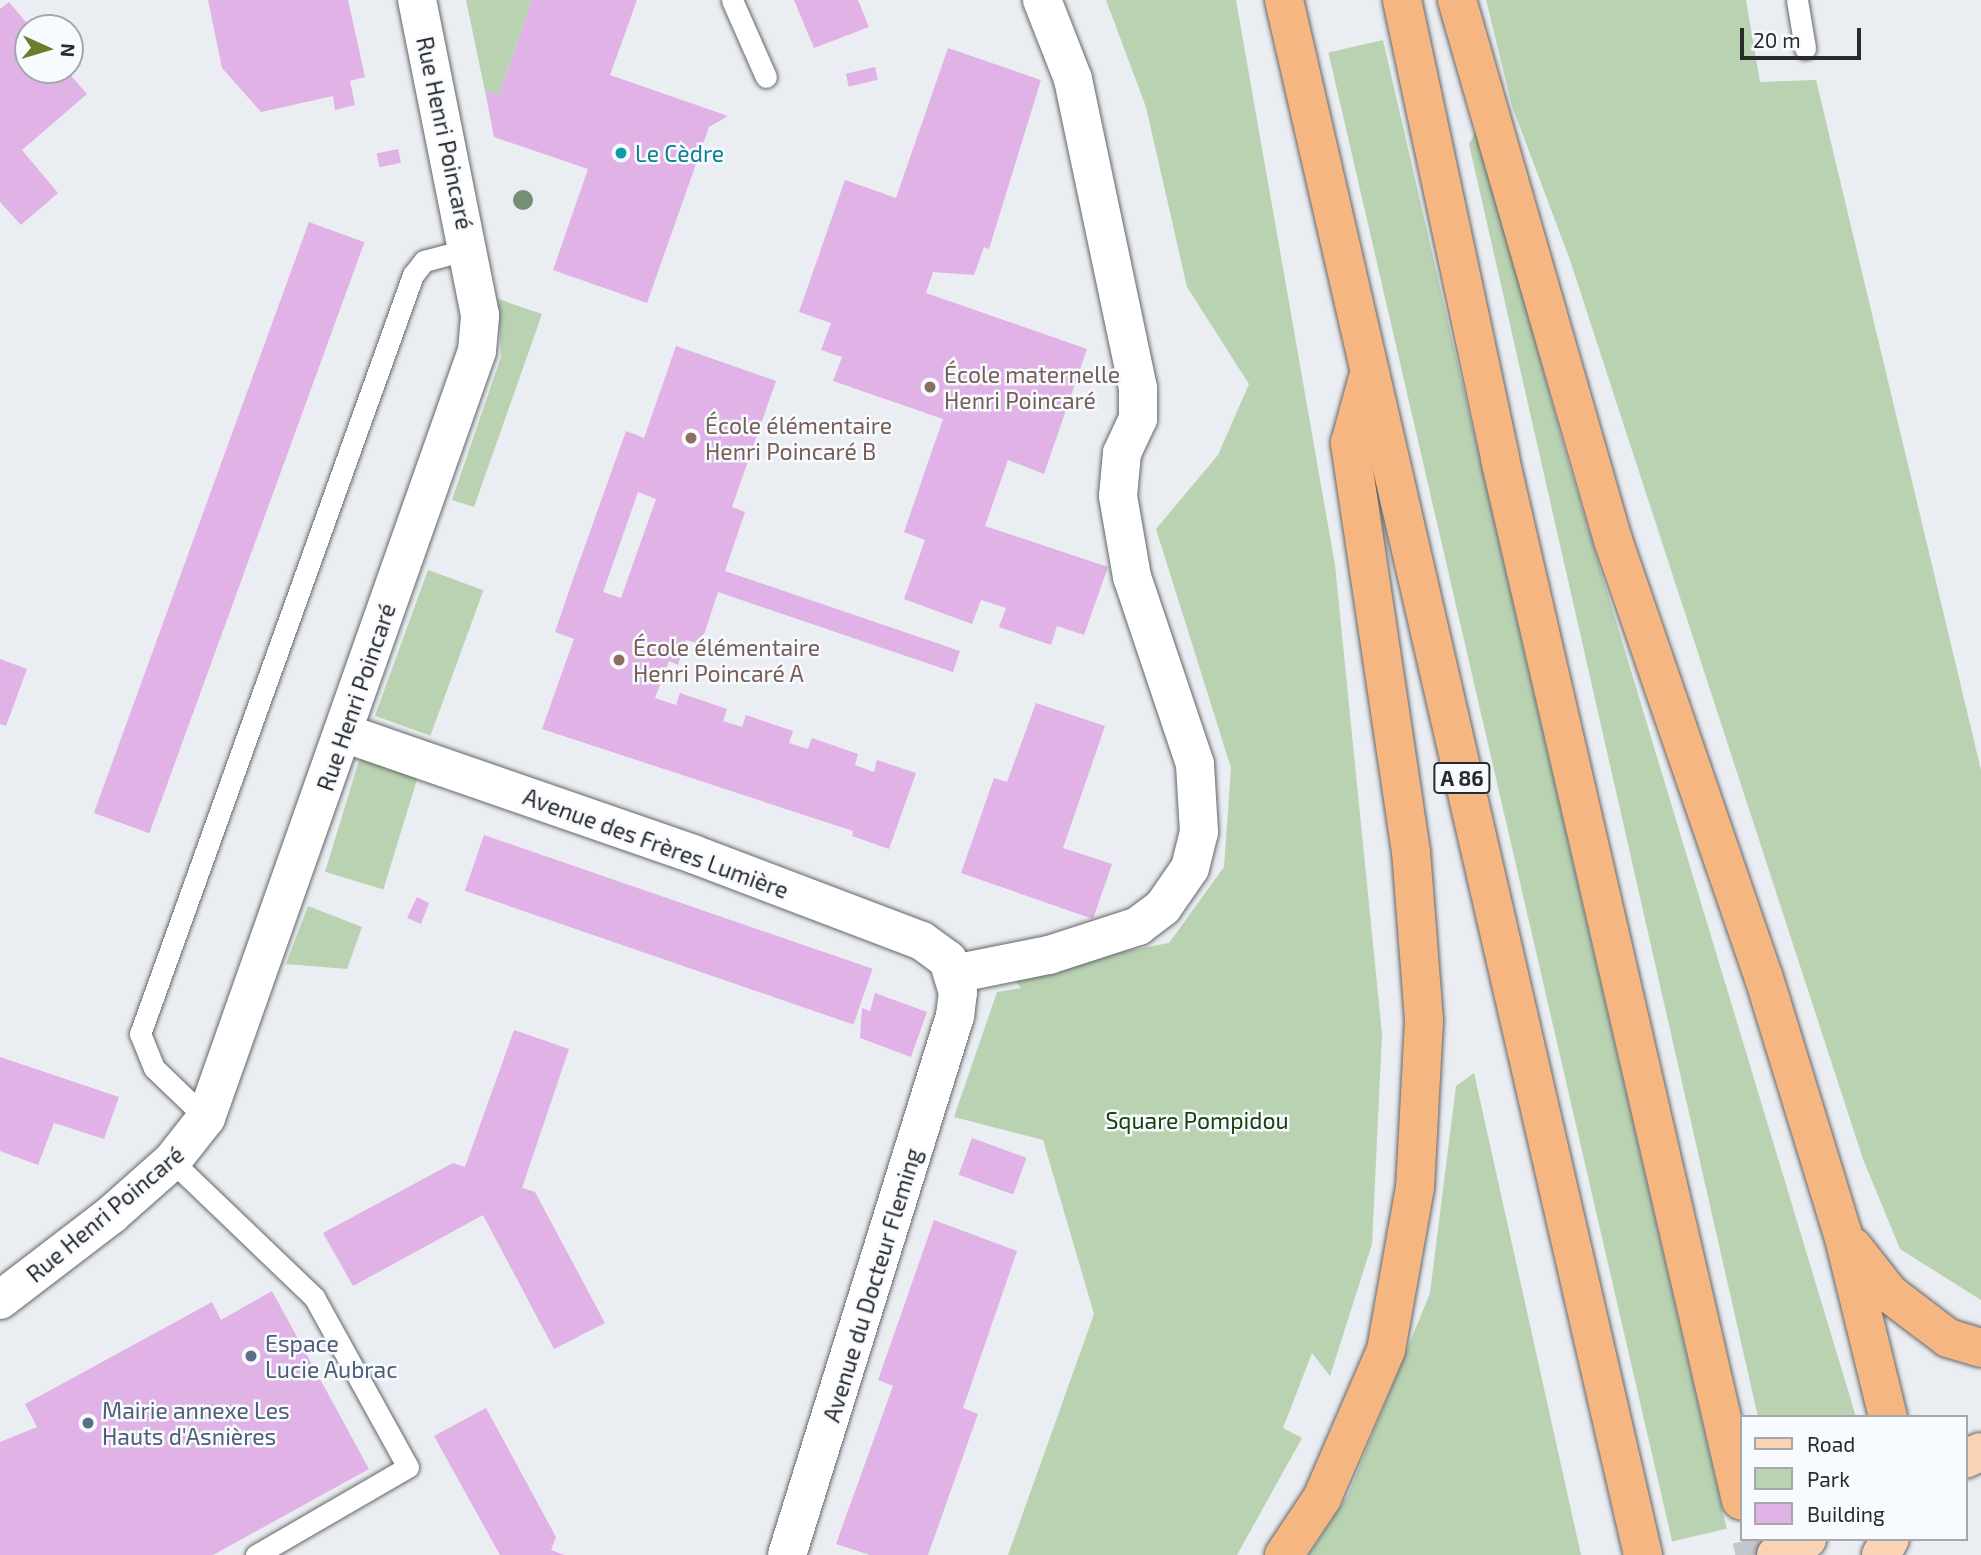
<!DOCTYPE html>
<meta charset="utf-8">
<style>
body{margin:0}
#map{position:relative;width:1981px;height:1555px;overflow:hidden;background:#eaedf1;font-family:"Exo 2",sans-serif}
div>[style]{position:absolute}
.green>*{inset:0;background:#b8d2b2;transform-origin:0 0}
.building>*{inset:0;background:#e1b2e5;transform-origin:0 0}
.motorway-tunnel>*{height:38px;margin-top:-19px;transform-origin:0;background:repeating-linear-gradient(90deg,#c3c6ca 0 38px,transparent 0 57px)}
.roads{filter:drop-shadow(0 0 2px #64676a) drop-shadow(0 0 2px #64676a)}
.service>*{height:21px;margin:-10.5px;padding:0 10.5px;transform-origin:10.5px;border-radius:10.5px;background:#fff}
.minor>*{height:38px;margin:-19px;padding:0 19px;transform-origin:19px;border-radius:19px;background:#fff}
.primary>*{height:38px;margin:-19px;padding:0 19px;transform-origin:19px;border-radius:19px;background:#f9d3b4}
.motorway>*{height:38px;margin:-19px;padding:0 19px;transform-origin:19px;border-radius:19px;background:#f5b682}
.trees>*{width:20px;height:20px;margin:-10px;border-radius:50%;background:#768e73}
.dots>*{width:19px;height:19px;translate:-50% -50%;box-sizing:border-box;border:4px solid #f7fafe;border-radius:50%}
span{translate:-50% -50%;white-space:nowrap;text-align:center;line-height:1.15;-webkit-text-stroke:5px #f7fafe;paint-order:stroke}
.shield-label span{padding:2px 5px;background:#f7fafe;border:2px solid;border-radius:5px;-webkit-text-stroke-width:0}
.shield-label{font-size:21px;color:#292a2c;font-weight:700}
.street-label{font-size:23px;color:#292a2c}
.culture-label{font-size:23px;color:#0d838f}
.left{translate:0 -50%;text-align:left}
.education-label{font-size:23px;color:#785e54}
.park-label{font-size:23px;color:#18410c}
.service-label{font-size:23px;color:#4e5e75}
.legend{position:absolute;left:1740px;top:1415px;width:228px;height:126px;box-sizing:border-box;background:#f7fafe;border:2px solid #a5a7aa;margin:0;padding:9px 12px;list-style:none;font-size:21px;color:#292a2c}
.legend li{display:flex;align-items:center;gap:14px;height:35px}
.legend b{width:35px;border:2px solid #a5a7aa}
.north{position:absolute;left:14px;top:14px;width:70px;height:70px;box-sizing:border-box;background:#f7fafe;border:2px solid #a5a7aa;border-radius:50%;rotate:94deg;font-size:19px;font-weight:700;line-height:28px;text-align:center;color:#292a2c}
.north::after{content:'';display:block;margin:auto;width:24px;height:32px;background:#6d7d2b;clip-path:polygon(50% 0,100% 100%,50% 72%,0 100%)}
.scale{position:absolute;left:1740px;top:28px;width:121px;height:32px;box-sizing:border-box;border:4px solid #292a2c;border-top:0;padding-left:9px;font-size:21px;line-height:24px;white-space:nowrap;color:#292a2c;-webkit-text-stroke:5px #f7fafe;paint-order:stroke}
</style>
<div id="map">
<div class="green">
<i style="clip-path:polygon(466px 0,532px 0,499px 95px,485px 91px)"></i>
<i style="clip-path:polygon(1106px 0,1236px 0,1335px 565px,1382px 1034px,1372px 1244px,1330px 1376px,1312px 1353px,1283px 1428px,1302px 1438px,1237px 1555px,1008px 1555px,1094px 1314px,1043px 1140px,954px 1117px,997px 992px,1021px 988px,1009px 973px,1169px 943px,1224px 867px,1231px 768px,1156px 529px,1218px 455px,1249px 384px,1187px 287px,1146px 107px)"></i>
<i style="clip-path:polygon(1486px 0,1746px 0,1760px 82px,1816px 80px,1981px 770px,1981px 1300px,1900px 1249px,1863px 1159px,1570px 260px,1512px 106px)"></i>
<i style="left:1383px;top:40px;width:1528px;height:56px;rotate:77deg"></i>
<i style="clip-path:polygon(1477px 129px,1569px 465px,1856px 1417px,1758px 1417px,1469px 144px)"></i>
<i style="clip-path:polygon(498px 299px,542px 314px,474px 507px,452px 500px,501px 357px)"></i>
<i style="left:428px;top:570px;width:59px;height:155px;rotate:20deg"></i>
<i style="left:361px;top:754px;width:61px;height:123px;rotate:17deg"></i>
<i style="clip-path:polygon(308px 906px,362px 927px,347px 969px,286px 964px)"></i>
<i style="clip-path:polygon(1474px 1073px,1581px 1555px,1309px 1555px,1348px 1495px,1430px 1293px,1456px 1086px)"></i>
</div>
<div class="building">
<i style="clip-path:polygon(208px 0,348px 0,365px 77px,350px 81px,355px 105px,335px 110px,333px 96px,261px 112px,222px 68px)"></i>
<i style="clip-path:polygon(532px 0,637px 0,610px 75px,728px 116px,709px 127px,647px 303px,553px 270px,588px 169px,494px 137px,485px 91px,499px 95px)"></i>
<i style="clip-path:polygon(794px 0,858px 0,869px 27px,814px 48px)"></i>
<i style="clip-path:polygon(9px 2px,31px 28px,28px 70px,66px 70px,87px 94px,22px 150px,58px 193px,21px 225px,0 202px,0 9px)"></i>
<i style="clip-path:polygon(948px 48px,1041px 80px,989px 249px,984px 247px,974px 275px,933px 272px,926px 293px,1087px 349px,1044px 474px,1008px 460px,985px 526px,1108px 567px,1084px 635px,1057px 626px,1051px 645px,999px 627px,1006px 608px,981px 600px,972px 624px,904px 599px,925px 540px,904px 532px,943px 419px,833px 381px,842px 357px,821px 350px,831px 323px,799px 312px,845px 180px,896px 198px)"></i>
<i style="left:875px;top:67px;width:13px;height:30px;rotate:77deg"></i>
<i style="left:398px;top:149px;width:14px;height:22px;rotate:78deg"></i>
<i style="left:309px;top:222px;width:59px;height:629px;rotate:20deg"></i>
<i style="clip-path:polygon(evenodd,676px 346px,776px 381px,732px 507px,745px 512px,725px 571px,960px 651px,953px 672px,718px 592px,701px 644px,686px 640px,678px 665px,669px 661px,655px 698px,676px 705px,680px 693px,727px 709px,723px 721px,742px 727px,746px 715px,793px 731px,789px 743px,808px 749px,812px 738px,858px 754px,855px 765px,874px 772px,877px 760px,916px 773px,889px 849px,852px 836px,853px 831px,542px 729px,574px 639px,555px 632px,572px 582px,626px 431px,644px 438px,676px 346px,638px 492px,656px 499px,621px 598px,603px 592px,638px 492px)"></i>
<i style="clip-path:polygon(0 659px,27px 669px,6px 726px,0 724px)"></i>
<i style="clip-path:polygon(1036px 703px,1105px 726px,1063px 848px,1112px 864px,1093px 919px,961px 873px,994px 778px,1007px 782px)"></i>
<i style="left:484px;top:835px;width:411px;height:59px;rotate:19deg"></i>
<i style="clip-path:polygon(417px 897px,429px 903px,421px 924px,407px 918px)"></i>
<i style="clip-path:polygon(875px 993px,927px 1012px,911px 1057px,860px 1038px,862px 1008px,870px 1011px)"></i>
<i style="clip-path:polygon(514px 1030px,569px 1049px,522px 1188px,535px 1192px,605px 1323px,554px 1349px,483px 1215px,353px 1286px,323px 1233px,453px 1163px,465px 1167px)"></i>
<i style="clip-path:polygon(0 1057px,119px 1097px,104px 1139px,54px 1123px,38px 1165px,0 1151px)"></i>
<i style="left:972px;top:1138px;width:58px;height:39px;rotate:20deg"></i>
<i style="clip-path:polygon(934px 1220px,1017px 1251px,963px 1408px,978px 1414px,928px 1555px,870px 1555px,836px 1544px,893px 1386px,878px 1380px)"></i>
<i style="clip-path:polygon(272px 1291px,369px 1469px,213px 1555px,0 1555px,0 1442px,37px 1427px,25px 1404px,212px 1302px,221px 1320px)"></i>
<i style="clip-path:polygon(486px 1408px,556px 1537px,551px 1550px,564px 1555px,500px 1555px,434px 1436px)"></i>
</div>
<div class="motorway-tunnel">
<i style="left:1751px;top:1539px;width:16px;rotate:76deg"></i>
</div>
<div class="roads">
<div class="service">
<i style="left:732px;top:0;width:84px;rotate:66.2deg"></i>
<i style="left:1797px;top:0;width:49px;rotate:80.5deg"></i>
<i style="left:206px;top:1118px;width:72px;rotate:-136.1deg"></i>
<i style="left:154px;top:1068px;width:37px;rotate:-112deg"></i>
<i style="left:140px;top:1034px;width:807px;rotate:-70.22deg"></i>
<i style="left:413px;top:275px;width:18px;rotate:-52deg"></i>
<i style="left:424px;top:261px;width:47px;rotate:-14.9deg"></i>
<i style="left:172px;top:1161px;width:197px;rotate:43.8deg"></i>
<i style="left:314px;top:1297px;width:194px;rotate:61.1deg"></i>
<i style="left:408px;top:1467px;width:176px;rotate:149.9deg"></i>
</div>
<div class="minor">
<i style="left:344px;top:733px;width:369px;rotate:19.1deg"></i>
<i style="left:693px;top:854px;width:245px;rotate:20.8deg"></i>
<i style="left:922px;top:941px;width:32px;rotate:36deg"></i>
<i style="left:948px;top:960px;width:34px;rotate:73deg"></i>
<i style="left:958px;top:992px;width:24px;rotate:97deg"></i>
<i style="left:955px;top:1016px;width:565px;rotate:107.31deg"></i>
<i style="left:954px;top:974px;width:97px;rotate:-11.3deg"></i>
<i style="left:1049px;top:955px;width:94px;rotate:-18deg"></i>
<i style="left:1138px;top:926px;width:31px;rotate:-37deg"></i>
<i style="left:1163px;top:907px;width:47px;rotate:-55.3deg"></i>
<i style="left:1190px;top:868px;width:37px;rotate:-76deg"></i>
<i style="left:1199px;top:832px;width:68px;rotate:-93.4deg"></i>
<i style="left:1195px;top:764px;width:197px;rotate:-108.6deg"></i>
<i style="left:1132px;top:577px;width:82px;rotate:-99.8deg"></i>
<i style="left:1118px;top:496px;width:43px;rotate:-84.7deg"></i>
<i style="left:1122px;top:453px;width:38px;rotate:-65deg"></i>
<i style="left:1138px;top:419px;width:31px;rotate:-90deg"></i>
<i style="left:1138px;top:388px;width:316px;rotate:-101.9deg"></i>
<i style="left:1073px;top:79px;width:85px;rotate:-111.4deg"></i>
<i style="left:0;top:1300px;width:140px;rotate:-37.4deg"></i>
<i style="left:111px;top:1215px;width:81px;rotate:-41.5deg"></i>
<i style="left:172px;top:1161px;width:55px;rotate:-51.7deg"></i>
<i style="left:206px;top:1118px;width:813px;rotate:-70.54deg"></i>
<i style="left:477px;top:351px;width:36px;rotate:-85deg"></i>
<i style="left:480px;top:315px;width:321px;rotate:-101.3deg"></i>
</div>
<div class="primary">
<i style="left:1965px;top:1459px;width:17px;rotate:-24deg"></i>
<i style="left:1776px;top:1555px;width:35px;rotate:-27deg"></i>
<i style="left:1881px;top:1555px;width:18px;rotate:-61deg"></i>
</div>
<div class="motorway">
<i style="left:1284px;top:0;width:1596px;rotate:77deg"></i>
<i style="left:1402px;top:0;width:469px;rotate:77.9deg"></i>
<i style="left:1500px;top:459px;width:1069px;rotate:76.97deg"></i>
<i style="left:1457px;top:0;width:562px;rotate:73.89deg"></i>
<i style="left:1613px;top:540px;width:463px;rotate:71deg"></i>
<i style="left:1764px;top:978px;width:268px;rotate:72.9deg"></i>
<i style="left:1843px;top:1234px;width:188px;rotate:76.2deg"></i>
<i style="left:1853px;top:1247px;width:60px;rotate:51.8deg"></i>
<i style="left:1890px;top:1294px;width:73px;rotate:37.2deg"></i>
<i style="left:1948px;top:1338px;width:34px;rotate:17deg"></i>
<i style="left:1284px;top:1555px;width:69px;rotate:-56.3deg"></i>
<i style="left:1322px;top:1498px;width:161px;rotate:-66.6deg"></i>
<i style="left:1386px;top:1350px;width:165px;rotate:-79.9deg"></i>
<i style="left:1415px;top:1188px;width:168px;rotate:-86.9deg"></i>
<i style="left:1424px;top:1020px;width:169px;rotate:-94.4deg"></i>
<i style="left:1411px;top:852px;width:414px;rotate:-98.5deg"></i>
<i style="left:1350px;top:443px;width:64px;rotate:-74.7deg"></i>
</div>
</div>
<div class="trees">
<i style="left:523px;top:200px"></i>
</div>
<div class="dots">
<i style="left:621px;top:153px;background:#0f9aa8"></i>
<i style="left:930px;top:387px;background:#8d6e63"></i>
<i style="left:691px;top:438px;background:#8d6e63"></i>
<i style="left:619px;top:660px;background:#8d6e63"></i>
<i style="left:251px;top:1356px;background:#5c6f8a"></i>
<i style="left:88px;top:1423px;background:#5c6f8a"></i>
</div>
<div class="shield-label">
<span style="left:1462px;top:778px">A 86</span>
</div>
<div class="street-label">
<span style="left:445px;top:133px;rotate:78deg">Rue Henri Poincaré</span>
<span style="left:356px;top:697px;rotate:-71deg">Rue Henri Poincaré</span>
<span style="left:656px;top:843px;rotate:20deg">Avenue des Frères Lumière</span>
<span style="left:105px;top:1214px;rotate:-40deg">Rue Henri Poincaré</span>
<span style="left:872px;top:1285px;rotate:-73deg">Avenue du Docteur Fleming</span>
</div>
<div class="culture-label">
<span class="left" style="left:635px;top:153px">Le Cèdre</span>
</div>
<div class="education-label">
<span class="left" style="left:944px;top:387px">École maternelle<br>Henri Poincaré</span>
<span class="left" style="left:705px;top:438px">École élémentaire<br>Henri Poincaré B</span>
<span class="left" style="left:633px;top:660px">École élémentaire<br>Henri Poincaré A</span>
</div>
<div class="park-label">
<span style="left:1197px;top:1120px">Square Pompidou</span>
</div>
<div class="service-label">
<span class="left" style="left:265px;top:1356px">Espace<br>Lucie Aubrac</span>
<span class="left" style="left:102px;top:1423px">Mairie annexe Les<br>Hauts d'Asnières</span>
</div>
<ul class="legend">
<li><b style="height:9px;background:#f9d3b4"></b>Road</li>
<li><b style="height:19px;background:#b8d2b2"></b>Park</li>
<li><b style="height:19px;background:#e1b2e5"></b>Building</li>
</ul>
<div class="north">N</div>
<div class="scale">20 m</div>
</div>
